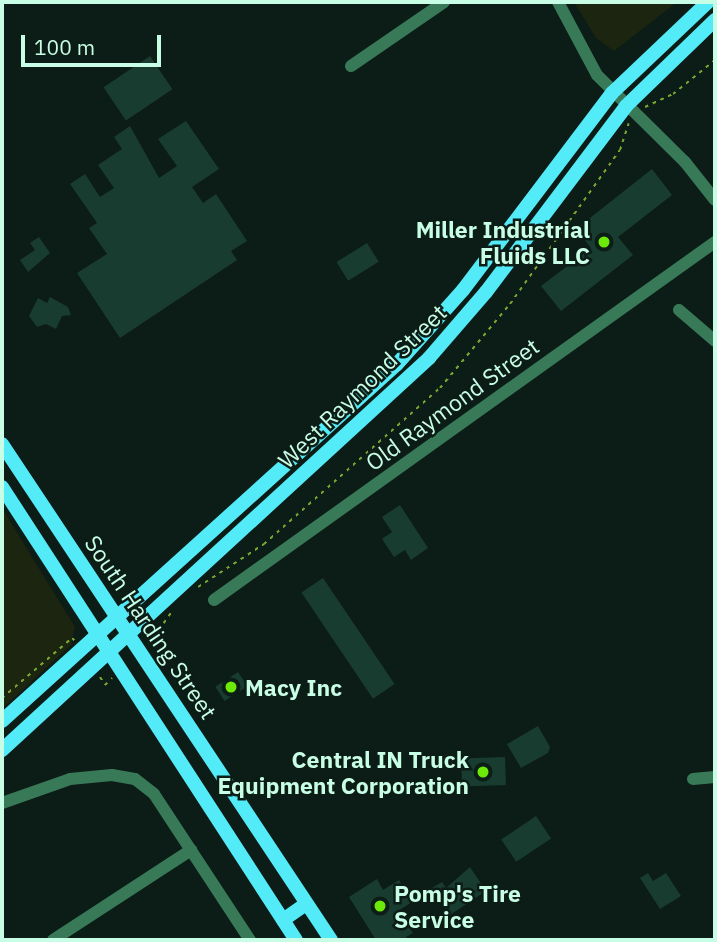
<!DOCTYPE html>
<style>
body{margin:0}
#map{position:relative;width:717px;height:942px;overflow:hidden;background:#0c1c16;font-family:"IBM Plex Sans",sans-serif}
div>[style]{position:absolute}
.green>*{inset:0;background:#1c250f}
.building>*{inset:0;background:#193c30;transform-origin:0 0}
.path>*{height:2px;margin-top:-1px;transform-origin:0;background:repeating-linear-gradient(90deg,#79a831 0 3.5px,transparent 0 8.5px)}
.minor>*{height:12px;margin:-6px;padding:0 6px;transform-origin:6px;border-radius:6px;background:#387958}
.major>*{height:14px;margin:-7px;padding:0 7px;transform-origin:7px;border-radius:7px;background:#54ebf8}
.dots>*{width:19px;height:19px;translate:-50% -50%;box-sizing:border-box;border:4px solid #0c1c16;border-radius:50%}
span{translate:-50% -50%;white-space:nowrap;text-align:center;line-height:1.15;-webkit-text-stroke:5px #0c1c16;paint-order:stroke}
.poi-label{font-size:23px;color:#c8fde6;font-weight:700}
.right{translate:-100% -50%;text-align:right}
.left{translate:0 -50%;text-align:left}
.street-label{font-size:23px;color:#c8fde6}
.frame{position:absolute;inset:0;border:4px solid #c8fde6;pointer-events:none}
.scale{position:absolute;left:21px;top:35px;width:140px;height:32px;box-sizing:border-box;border:4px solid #c8fde6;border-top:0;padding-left:9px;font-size:21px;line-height:24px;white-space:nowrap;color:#c8fde6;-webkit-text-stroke:5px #0c1c16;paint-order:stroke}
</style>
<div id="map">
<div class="green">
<i style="clip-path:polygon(574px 2px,677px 2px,614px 51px,596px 38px)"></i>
<i style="clip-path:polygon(2px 508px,75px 627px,71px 645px,2px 709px)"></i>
</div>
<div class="building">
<i style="left:150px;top:56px;width:40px;height:56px;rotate:56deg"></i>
<i style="clip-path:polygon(186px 121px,219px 169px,192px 187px,203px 203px,216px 194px,247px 241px,231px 251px,237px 260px,120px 338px,77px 273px,107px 254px,89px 228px,97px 223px,70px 184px,85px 174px,100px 197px,114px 188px,98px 165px,122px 149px,114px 137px,130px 126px,159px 178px,177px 166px,158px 139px)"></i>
<i style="clip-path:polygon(652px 169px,672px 195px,618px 237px,633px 255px,561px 311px,541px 286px,591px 248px,576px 229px)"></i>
<i style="clip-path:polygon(39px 237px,50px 253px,28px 272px,20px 260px,35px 250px,30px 243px)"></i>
<i style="left:367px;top:243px;width:22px;height:36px;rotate:58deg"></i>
<i style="clip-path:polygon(50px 297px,68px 307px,71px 315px,62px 316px,56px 329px,46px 324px,37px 327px,29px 316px,38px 298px,47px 303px)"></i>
<i style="clip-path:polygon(400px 505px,428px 548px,411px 560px,405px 550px,394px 557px,382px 539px,392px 532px,382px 517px)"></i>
<i style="left:323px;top:578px;width:128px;height:26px;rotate:56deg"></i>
<i style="left:238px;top:672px;width:17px;height:27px;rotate:57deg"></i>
<i style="clip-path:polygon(538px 726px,550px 747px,548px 753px,521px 768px,507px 744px)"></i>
<i style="left:505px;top:757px;width:28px;height:44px;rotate:88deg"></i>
<i style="left:536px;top:816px;width:27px;height:42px;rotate:56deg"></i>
<i style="clip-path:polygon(470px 867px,486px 891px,450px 915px,432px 888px,442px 882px,446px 888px)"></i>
<i style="clip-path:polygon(648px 873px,653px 881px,666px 873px,681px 896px,660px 909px,640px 878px)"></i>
<i style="clip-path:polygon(377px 879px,383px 890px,399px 880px,412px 902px,398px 911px,413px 933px,406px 937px,408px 940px,376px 940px,349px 897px)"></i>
</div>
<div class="path">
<i style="left:645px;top:107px;width:31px;rotate:-25deg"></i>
<i style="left:673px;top:94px;width:54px;rotate:-39deg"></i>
<i style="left:198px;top:587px;width:79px;rotate:-33.1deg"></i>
<i style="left:264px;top:544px;width:235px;rotate:-41.6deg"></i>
<i style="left:440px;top:388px;width:109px;rotate:-50.2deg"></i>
<i style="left:510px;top:304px;width:189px;rotate:-54.5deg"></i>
<i style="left:620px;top:150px;width:28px;rotate:-72deg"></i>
<i style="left:149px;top:644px;width:39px;rotate:-55deg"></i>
<i style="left:100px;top:677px;width:9px;rotate:58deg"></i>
<i style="left:105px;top:685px;width:10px;rotate:-45deg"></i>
<i style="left:2px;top:698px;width:92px;rotate:-40.6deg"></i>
<i style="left:72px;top:638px;width:4px;rotate:45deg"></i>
</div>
<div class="minor">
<i style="left:558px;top:2px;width:83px;rotate:61.9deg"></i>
<i style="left:597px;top:75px;width:124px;rotate:44.7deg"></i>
<i style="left:685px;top:162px;width:48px;rotate:51.7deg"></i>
<i style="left:351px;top:66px;width:113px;rotate:-34.5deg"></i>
<i style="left:679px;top:310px;width:48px;rotate:40.7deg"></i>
<i style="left:214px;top:600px;width:616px;rotate:-35.55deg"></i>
<i style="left:693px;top:779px;width:22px;rotate:-5deg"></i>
<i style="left:2px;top:803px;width:72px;rotate:-19.4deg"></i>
<i style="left:70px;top:779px;width:42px;rotate:-5.4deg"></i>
<i style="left:112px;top:775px;width:23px;rotate:10deg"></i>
<i style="left:135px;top:779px;width:24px;rotate:38deg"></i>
<i style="left:154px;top:794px;width:175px;rotate:56.7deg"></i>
<i style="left:53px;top:940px;width:165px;rotate:-33.1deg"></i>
</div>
<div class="major">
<i style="left:2px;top:444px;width:595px;rotate:56.44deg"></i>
<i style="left:2px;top:487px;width:540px;rotate:57.02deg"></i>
<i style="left:2px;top:721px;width:532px;rotate:-42.11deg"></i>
<i style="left:397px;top:364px;width:99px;rotate:-48.3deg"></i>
<i style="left:463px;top:290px;width:247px;rotate:-52.9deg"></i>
<i style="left:612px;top:93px;width:132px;rotate:-43.5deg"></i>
<i style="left:2px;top:750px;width:580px;rotate:-42.55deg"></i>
<i style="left:429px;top:358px;width:87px;rotate:-49.2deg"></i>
<i style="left:486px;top:292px;width:233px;rotate:-53deg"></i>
<i style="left:626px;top:106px;width:124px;rotate:-44deg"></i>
<i style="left:283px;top:920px;width:28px;rotate:-35deg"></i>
</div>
<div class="dots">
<i style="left:604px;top:242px;background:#6ce809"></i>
<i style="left:231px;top:687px;background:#6ce809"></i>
<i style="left:483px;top:772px;background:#6ce809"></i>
<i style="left:380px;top:906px;background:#6ce809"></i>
</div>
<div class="poi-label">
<span class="right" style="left:590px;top:242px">Miller Industrial<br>Fluids LLC</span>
<span class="left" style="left:245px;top:687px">Macy Inc</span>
<span class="right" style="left:469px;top:772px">Central IN Truck<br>Equipment Corporation</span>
<span class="left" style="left:394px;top:906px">Pomp's Tire<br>Service</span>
</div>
<div class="street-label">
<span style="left:362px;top:386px;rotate:-44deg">West Raymond Street</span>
<span style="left:452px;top:404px;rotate:-36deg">Old Raymond Street</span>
<span style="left:151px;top:627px;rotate:56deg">South Harding Street</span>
</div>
<div class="frame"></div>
<div class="scale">100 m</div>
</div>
